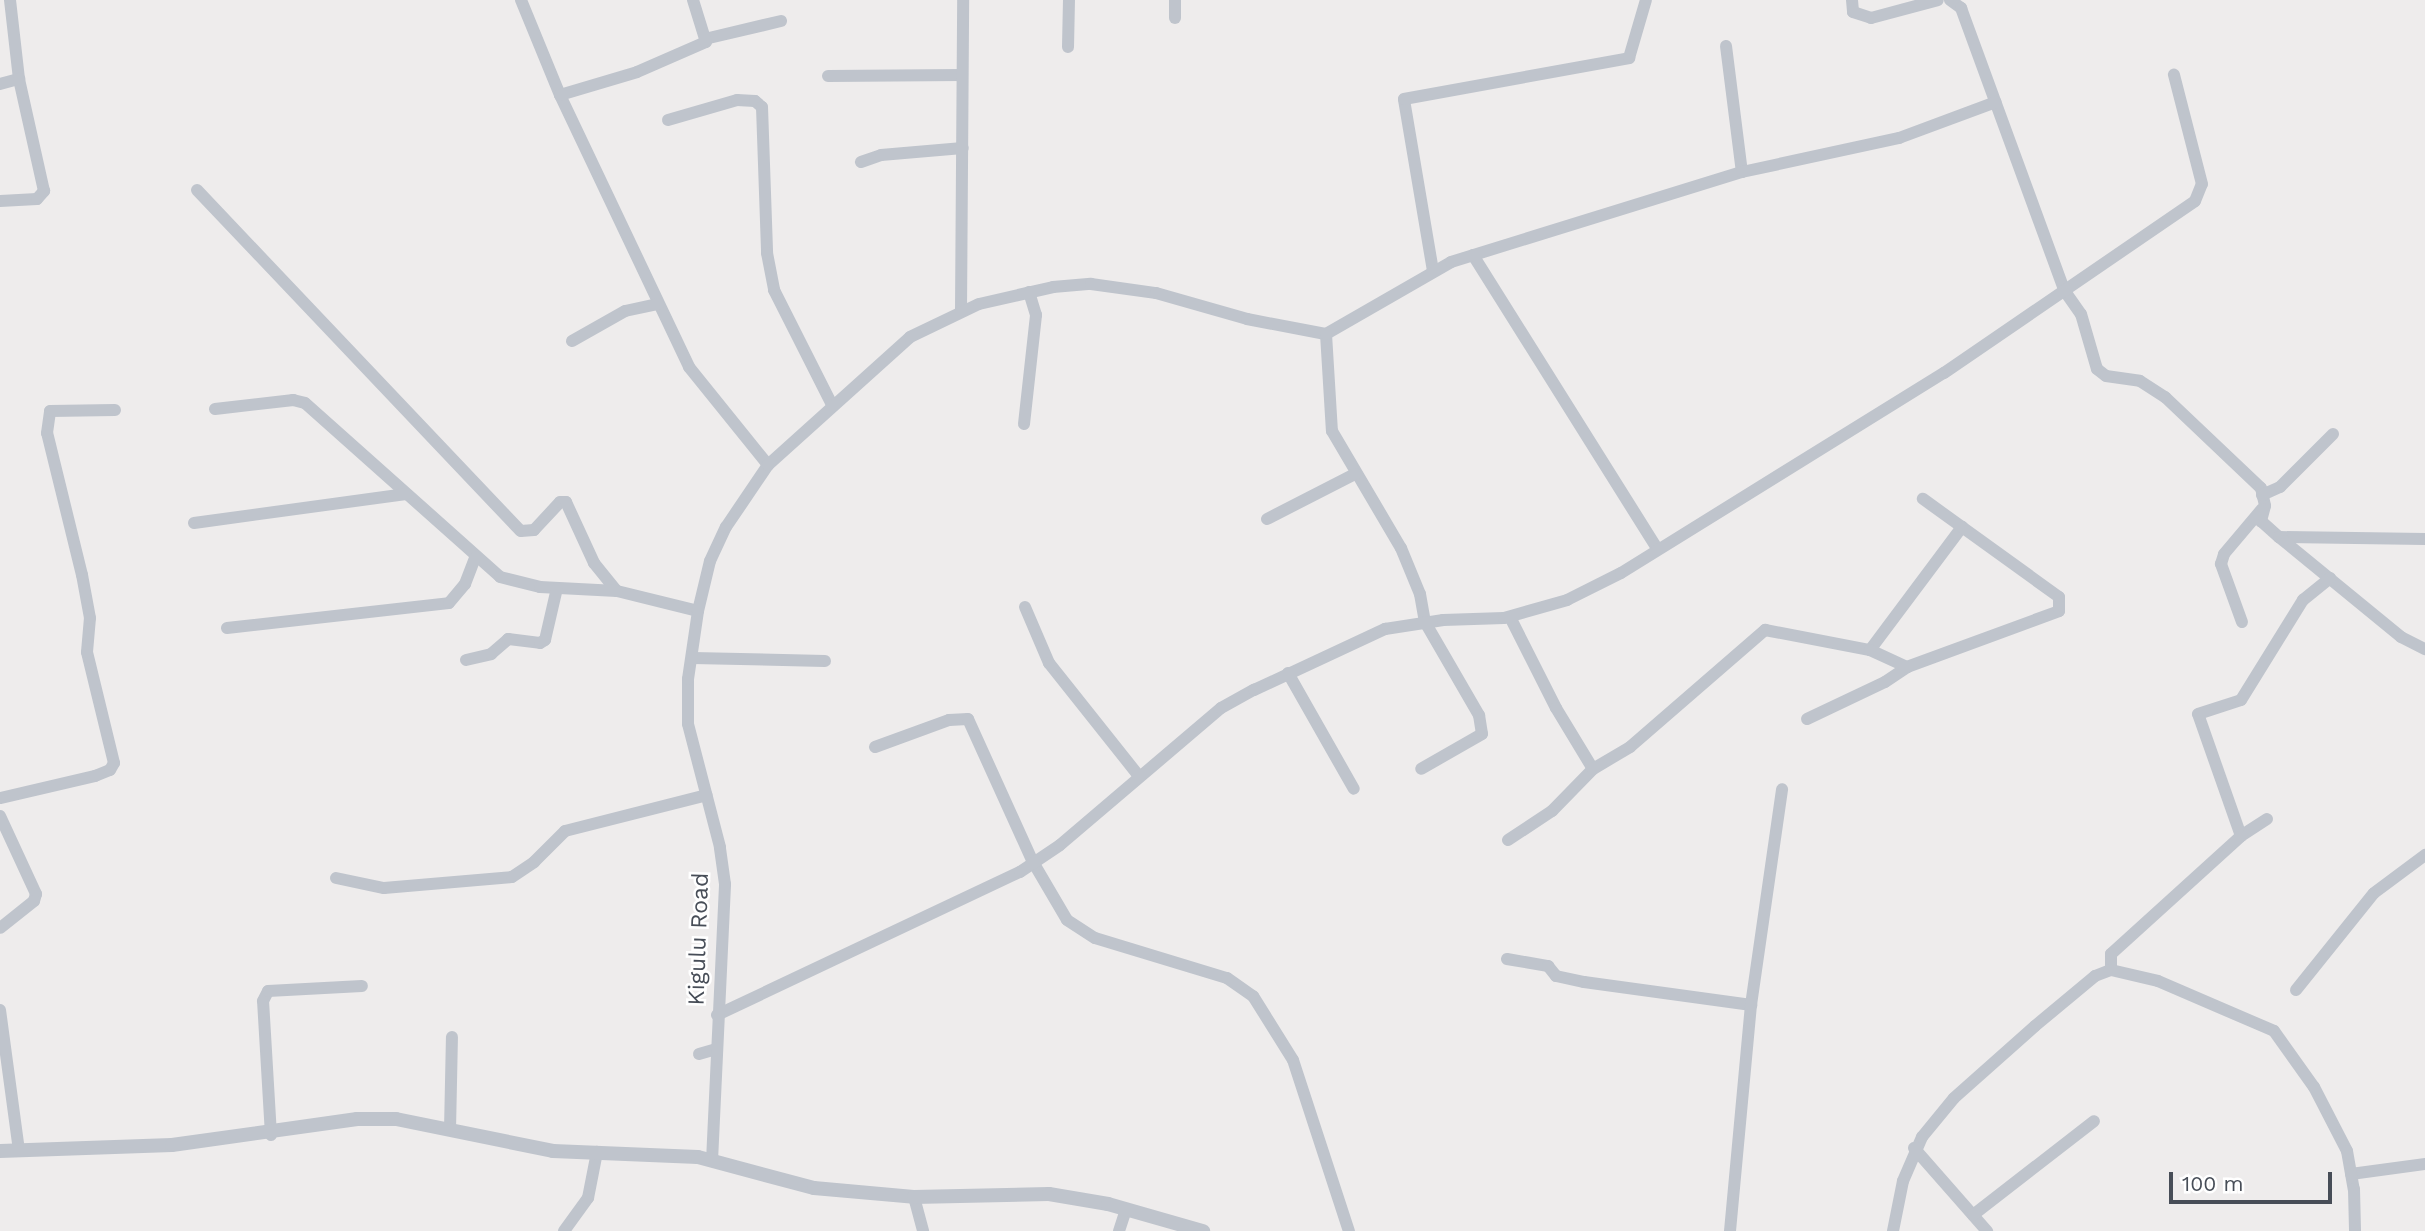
<!DOCTYPE html>
<style>
body{margin:0}
#map{position:relative;width:2425px;height:1231px;overflow:hidden;background:#eeecec;font-family:"Work Sans",sans-serif}
div>[style]{position:absolute}
.minor>*{height:12px;margin:-6px;padding:0 6px;transform-origin:6px;border-radius:6px;background:#bfc4cc}
.tertiary>*{height:14px;margin:-7px;padding:0 7px;transform-origin:7px;border-radius:7px;background:#bfc4cc}
span{translate:-50% -50%;white-space:nowrap;text-align:center;line-height:1.15;-webkit-text-stroke:5px #fff;paint-order:stroke}
.street-label{font-size:23px;color:#474d57}
.scale{position:absolute;left:2169px;top:1172px;width:163px;height:32px;box-sizing:border-box;border:4px solid #474d57;border-top:0;padding-left:9px;font-size:21px;line-height:24px;white-space:nowrap;color:#474d57;-webkit-text-stroke:5px #fff;paint-order:stroke}
</style>
<div id="map">
<div class="minor">
<i style="left:521px;top:0;width:103px;rotate:67.7deg"></i>
<i style="left:560px;top:95px;width:301px;rotate:64.6deg"></i>
<i style="left:689px;top:367px;width:126px;rotate:51.1deg"></i>
<i style="left:1852px;top:0;width:12px;rotate:85deg"></i>
<i style="left:1853px;top:12px;width:19px;rotate:18deg"></i>
<i style="left:1871px;top:18px;width:69px;rotate:-15deg"></i>
<i style="left:1950px;top:0;width:14px;rotate:36deg"></i>
<i style="left:1961px;top:8px;width:300px;rotate:69.9deg"></i>
<i style="left:2064px;top:290px;width:29px;rotate:55deg"></i>
<i style="left:2081px;top:314px;width:57px;rotate:73.8deg"></i>
<i style="left:2097px;top:369px;width:11px;rotate:38deg"></i>
<i style="left:2106px;top:376px;width:34px;rotate:8deg"></i>
<i style="left:2140px;top:381px;width:30px;rotate:33deg"></i>
<i style="left:2165px;top:397px;width:132px;rotate:43.5deg"></i>
<i style="left:2261px;top:488px;width:18px;rotate:77deg"></i>
<i style="left:2265px;top:506px;width:16px;rotate:105deg"></i>
<i style="left:2261px;top:521px;width:24px;rotate:42deg"></i>
<i style="left:2279px;top:537px;width:146px;rotate:0.8deg"></i>
<i style="left:1175px;top:18px;width:18px;rotate:-90deg"></i>
<i style="left:709px;top:38px;width:74px;rotate:-13.3deg"></i>
<i style="left:1726px;top:46px;width:127px;rotate:82.8deg"></i>
<i style="left:1068px;top:47px;width:47px;rotate:-88.8deg"></i>
<i style="left:828px;top:76px;width:134px;rotate:-0.4deg"></i>
<i style="left:0;top:84px;width:20px;rotate:-15deg"></i>
<i style="left:19px;top:79px;width:80px;rotate:-96.5deg"></i>
<i style="left:560px;top:95px;width:80px;rotate:-16.6deg"></i>
<i style="left:637px;top:72px;width:75px;rotate:-23.5deg"></i>
<i style="left:706px;top:42px;width:44px;rotate:-107.2deg"></i>
<i style="left:668px;top:120px;width:72px;rotate:-16.2deg"></i>
<i style="left:737px;top:100px;width:18px;rotate:3deg"></i>
<i style="left:755px;top:101px;width:9px;rotate:41deg"></i>
<i style="left:762px;top:107px;width:146px;rotate:88deg"></i>
<i style="left:767px;top:253px;width:38px;rotate:79deg"></i>
<i style="left:774px;top:290px;width:129px;rotate:63.2deg"></i>
<i style="left:861px;top:162px;width:21px;rotate:-19deg"></i>
<i style="left:881px;top:155px;width:82px;rotate:-4.9deg"></i>
<i style="left:197px;top:190px;width:470px;rotate:46.5deg"></i>
<i style="left:521px;top:531px;width:13px;rotate:-4deg"></i>
<i style="left:534px;top:530px;width:38px;rotate:-47deg"></i>
<i style="left:560px;top:502px;width:6px"></i>
<i style="left:566px;top:502px;width:67px;rotate:65.3deg"></i>
<i style="left:594px;top:563px;width:36px;rotate:51deg"></i>
<i style="left:617px;top:591px;width:83px;rotate:13.9deg"></i>
<i style="left:0;top:201px;width:37px;rotate:-3deg"></i>
<i style="left:37px;top:199px;width:11px;rotate:-49deg"></i>
<i style="left:44px;top:191px;width:115px;rotate:-102.6deg"></i>
<i style="left:1473px;top:255px;width:346px;rotate:57.9deg"></i>
<i style="left:1433px;top:271px;width:174px;rotate:-99.6deg"></i>
<i style="left:1404px;top:99px;width:229px;rotate:-10.3deg"></i>
<i style="left:1629px;top:58px;width:60px;rotate:-73.7deg"></i>
<i style="left:961px;top:311px;width:311px;rotate:-89.6deg"></i>
<i style="left:1326px;top:334px;width:97px;rotate:86.5deg"></i>
<i style="left:1332px;top:431px;width:136px;rotate:59.5deg"></i>
<i style="left:1401px;top:548px;width:50px;rotate:67.6deg"></i>
<i style="left:1420px;top:594px;width:28px;rotate:80deg"></i>
<i style="left:1425px;top:622px;width:108px;rotate:59.9deg"></i>
<i style="left:1479px;top:715px;width:19px;rotate:81deg"></i>
<i style="left:1482px;top:734px;width:70px;rotate:150.2deg"></i>
<i style="left:572px;top:341px;width:61px;rotate:-29.5deg"></i>
<i style="left:625px;top:311px;width:34px;rotate:-12deg"></i>
<i style="left:215px;top:409px;width:79px;rotate:-6.6deg"></i>
<i style="left:293px;top:400px;width:12px;rotate:14deg"></i>
<i style="left:305px;top:403px;width:261px;rotate:41.7deg"></i>
<i style="left:500px;top:577px;width:41px;rotate:14deg"></i>
<i style="left:540px;top:587px;width:77px;rotate:3deg"></i>
<i style="left:1024px;top:424px;width:110px;rotate:-83.7deg"></i>
<i style="left:1036px;top:315px;width:24px;rotate:-107deg"></i>
<i style="left:2262px;top:495px;width:20px;rotate:-24deg"></i>
<i style="left:2280px;top:487px;width:75px;rotate:-45deg"></i>
<i style="left:1267px;top:519px;width:99px;rotate:-27.1deg"></i>
<i style="left:194px;top:523px;width:214px;rotate:-7.8deg"></i>
<i style="left:2279px;top:537px;width:158px;rotate:39.3deg"></i>
<i style="left:2401px;top:637px;width:27px;rotate:27deg"></i>
<i style="left:1025px;top:607px;width:61px;rotate:66.8deg"></i>
<i style="left:1049px;top:663px;width:143px;rotate:51.5deg"></i>
<i style="left:1510px;top:617px;width:102px;rotate:63.2deg"></i>
<i style="left:1556px;top:708px;width:71px;rotate:58.8deg"></i>
<i style="left:2242px;top:622px;width:62px;rotate:-109.9deg"></i>
<i style="left:2221px;top:564px;width:10px;rotate:-73deg"></i>
<i style="left:2224px;top:554px;width:59px;rotate:-49.8deg"></i>
<i style="left:227px;top:628px;width:223px;rotate:-6.4deg"></i>
<i style="left:449px;top:603px;width:25px;rotate:-50deg"></i>
<i style="left:465px;top:584px;width:28px;rotate:-69deg"></i>
<i style="left:1870px;top:650px;width:154px;rotate:-53.2deg"></i>
<i style="left:693px;top:658px;width:132px;rotate:1.3deg"></i>
<i style="left:466px;top:660px;width:26px;rotate:-13deg"></i>
<i style="left:491px;top:654px;width:23px;rotate:-41deg"></i>
<i style="left:508px;top:639px;width:32px;rotate:7deg"></i>
<i style="left:540px;top:643px;width:6px;rotate:-31deg"></i>
<i style="left:545px;top:640px;width:53px;rotate:-77deg"></i>
<i style="left:1288px;top:673px;width:133px;rotate:60.4deg"></i>
<i style="left:1807px;top:719px;width:86px;rotate:-25.4deg"></i>
<i style="left:1885px;top:682px;width:27px;rotate:-34deg"></i>
<i style="left:1907px;top:667px;width:162px;rotate:-20.2deg"></i>
<i style="left:2059px;top:611px;width:14px;rotate:-90deg"></i>
<i style="left:2059px;top:597px;width:168px;rotate:-144.2deg"></i>
<i style="left:875px;top:747px;width:79px;rotate:-20deg"></i>
<i style="left:949px;top:720px;width:19px;rotate:-3deg"></i>
<i style="left:968px;top:719px;width:157px;rotate:65.6deg"></i>
<i style="left:1033px;top:862px;width:67px;rotate:59.6deg"></i>
<i style="left:1067px;top:920px;width:33px;rotate:33deg"></i>
<i style="left:1095px;top:938px;width:138px;rotate:16.9deg"></i>
<i style="left:1227px;top:978px;width:32px;rotate:35deg"></i>
<i style="left:1253px;top:996px;width:75px;rotate:58deg"></i>
<i style="left:1293px;top:1060px;width:180px;rotate:71.9deg"></i>
<i style="left:1px;top:798px;width:97px;rotate:-13.2deg"></i>
<i style="left:95px;top:776px;width:16px;rotate:-22deg"></i>
<i style="left:110px;top:770px;width:8px;rotate:-60deg"></i>
<i style="left:114px;top:763px;width:114px;rotate:-103.7deg"></i>
<i style="left:87px;top:652px;width:34px;rotate:-85deg"></i>
<i style="left:90px;top:618px;width:44px;rotate:-100.5deg"></i>
<i style="left:82px;top:575px;width:146px;rotate:-103.8deg"></i>
<i style="left:47px;top:433px;width:22px;rotate:-82deg"></i>
<i style="left:50px;top:411px;width:65px;rotate:-0.9deg"></i>
<i style="left:0;top:816px;width:86px;rotate:65.2deg"></i>
<i style="left:36px;top:894px;width:7px;rotate:106deg"></i>
<i style="left:34px;top:901px;width:43px;rotate:141.5deg"></i>
<i style="left:2267px;top:819px;width:31px;rotate:147deg"></i>
<i style="left:2241px;top:836px;width:129px;rotate:-109.4deg"></i>
<i style="left:2198px;top:714px;width:45px;rotate:-18deg"></i>
<i style="left:2241px;top:700px;width:118px;rotate:-58.2deg"></i>
<i style="left:2303px;top:600px;width:35px;rotate:-39deg"></i>
<i style="left:1508px;top:840px;width:53px;rotate:-33.4deg"></i>
<i style="left:1552px;top:811px;width:59px;rotate:-45.7deg"></i>
<i style="left:1593px;top:769px;width:43px;rotate:-30.7deg"></i>
<i style="left:1630px;top:747px;width:179px;rotate:-40.9deg"></i>
<i style="left:1765px;top:630px;width:107px;rotate:10.8deg"></i>
<i style="left:1870px;top:650px;width:41px;rotate:24.7deg"></i>
<i style="left:336px;top:878px;width:49px;rotate:11.8deg"></i>
<i style="left:384px;top:888px;width:128px;rotate:-4.9deg"></i>
<i style="left:512px;top:877px;width:27px;rotate:-34deg"></i>
<i style="left:534px;top:862px;width:44px;rotate:-45deg"></i>
<i style="left:565px;top:831px;width:146px;rotate:-14.2deg"></i>
<i style="left:1507px;top:959px;width:42px;rotate:9.7deg"></i>
<i style="left:1548px;top:966px;width:13px;rotate:51deg"></i>
<i style="left:1556px;top:976px;width:29px;rotate:12deg"></i>
<i style="left:1584px;top:982px;width:169px;rotate:7.8deg"></i>
<i style="left:2111px;top:970px;width:16px;rotate:-90deg"></i>
<i style="left:2111px;top:954px;width:176px;rotate:-42.2deg"></i>
<i style="left:2296px;top:990px;width:124px;rotate:-51.2deg"></i>
<i style="left:2374px;top:893px;width:64px;rotate:-36.7deg"></i>
<i style="left:0;top:1010px;width:142px;rotate:82.3deg"></i>
<i style="left:717px;top:1015px;width:335px;rotate:-25.3deg"></i>
<i style="left:1020px;top:872px;width:48px;rotate:-34deg"></i>
<i style="left:1060px;top:845px;width:211px;rotate:-40.4deg"></i>
<i style="left:1221px;top:708px;width:38px;rotate:-29deg"></i>
<i style="left:1254px;top:690px;width:145px;rotate:-25deg"></i>
<i style="left:1385px;top:629px;width:59px;rotate:-8.8deg"></i>
<i style="left:1443px;top:620px;width:61px;rotate:-1.9deg"></i>
<i style="left:1504px;top:618px;width:66px;rotate:-15.9deg"></i>
<i style="left:1567px;top:600px;width:60px;rotate:-26.6deg"></i>
<i style="left:1621px;top:573px;width:380px;rotate:-31.8deg"></i>
<i style="left:1944px;top:373px;width:304px;rotate:-34.4deg"></i>
<i style="left:2195px;top:201px;width:18px;rotate:-68deg"></i>
<i style="left:2202px;top:184px;width:113px;rotate:-104.4deg"></i>
<i style="left:699px;top:1054px;width:18px;rotate:-16deg"></i>
<i style="left:450px;top:1130px;width:93px;rotate:-88.8deg"></i>
<i style="left:271px;top:1135px;width:134px;rotate:-93.4deg"></i>
<i style="left:263px;top:1001px;width:11px;rotate:-63deg"></i>
<i style="left:268px;top:991px;width:94px;rotate:-3deg"></i>
<i style="left:1914px;top:1148px;width:111px;rotate:48.7deg"></i>
<i style="left:712px;top:1161px;width:277px;rotate:-87.3deg"></i>
<i style="left:725px;top:884px;width:37px;rotate:-98deg"></i>
<i style="left:720px;top:847px;width:127px;rotate:-104.6deg"></i>
<i style="left:688px;top:724px;width:45px;rotate:-90deg"></i>
<i style="left:688px;top:679px;width:69px;rotate:-81.6deg"></i>
<i style="left:698px;top:611px;width:51px;rotate:-76.5deg"></i>
<i style="left:710px;top:561px;width:38px;rotate:-65deg"></i>
<i style="left:726px;top:527px;width:75px;rotate:-55.9deg"></i>
<i style="left:768px;top:465px;width:191px;rotate:-42deg"></i>
<i style="left:910px;top:337px;width:76px;rotate:-25.6deg"></i>
<i style="left:979px;top:304px;width:76px;rotate:-12.9deg"></i>
<i style="left:1053px;top:287px;width:38px;rotate:-5deg"></i>
<i style="left:1091px;top:284px;width:66px;rotate:7.9deg"></i>
<i style="left:1156px;top:293px;width:95px;rotate:15.9deg"></i>
<i style="left:1247px;top:319px;width:80px;rotate:10.8deg"></i>
<i style="left:1326px;top:334px;width:144px;rotate:-29.9deg"></i>
<i style="left:1451px;top:262px;width:305px;rotate:-17.2deg"></i>
<i style="left:1742px;top:172px;width:161px;rotate:-12.2deg"></i>
<i style="left:1899px;top:138px;width:103px;rotate:-20.4deg"></i>
<i style="left:2351px;top:1174px;width:75px;rotate:-7.7deg"></i>
<i style="left:914px;top:1197px;width:35px;rotate:75deg"></i>
<i style="left:1973px;top:1215px;width:153px;rotate:-37.8deg"></i>
<i style="left:564px;top:1231px;width:41px;rotate:-54deg"></i>
<i style="left:588px;top:1198px;width:47px;rotate:-78.9deg"></i>
<i style="left:1119px;top:1231px;width:23px;rotate:-72deg"></i>
<i style="left:1730px;top:1231px;width:227px;rotate:-84.7deg"></i>
<i style="left:1751px;top:1005px;width:218px;rotate:-81.8deg"></i>
<i style="left:1893px;top:1231px;width:51px;rotate:-78.7deg"></i>
<i style="left:1903px;top:1181px;width:48px;rotate:-66.6deg"></i>
<i style="left:1922px;top:1137px;width:50px;rotate:-50.6deg"></i>
<i style="left:1954px;top:1098px;width:108px;rotate:-41.6deg"></i>
<i style="left:2035px;top:1026px;width:78px;rotate:-39.8deg"></i>
<i style="left:2095px;top:976px;width:17px;rotate:-21deg"></i>
<i style="left:2111px;top:970px;width:48px;rotate:13.2deg"></i>
<i style="left:2158px;top:981px;width:126px;rotate:23.3deg"></i>
<i style="left:2274px;top:1031px;width:69px;rotate:54.5deg"></i>
<i style="left:2314px;top:1087px;width:72px;rotate:62.7deg"></i>
<i style="left:2347px;top:1151px;width:39px;rotate:80deg"></i>
<i style="left:2354px;top:1189px;width:42px;rotate:88.6deg"></i>
</div>
<div class="tertiary">
<i style="left:0;top:1151px;width:172px;rotate:-2deg"></i>
<i style="left:172px;top:1145px;width:187px;rotate:-8deg"></i>
<i style="left:357px;top:1119px;width:39px"></i>
<i style="left:396px;top:1119px;width:160px;rotate:11.5deg"></i>
<i style="left:553px;top:1151px;width:145px;rotate:2.4deg"></i>
<i style="left:698px;top:1157px;width:120px;rotate:15deg"></i>
<i style="left:814px;top:1188px;width:100px;rotate:5.1deg"></i>
<i style="left:914px;top:1197px;width:135px;rotate:-1.3deg"></i>
<i style="left:1049px;top:1194px;width:60px;rotate:9.6deg"></i>
<i style="left:1108px;top:1204px;width:99px;rotate:15.9deg"></i>
</div>
<div class="street-label">
<span style="left:699px;top:939px;rotate:-88deg">Kigulu Road</span>
</div>
<div class="scale">100 m</div>
</div>
